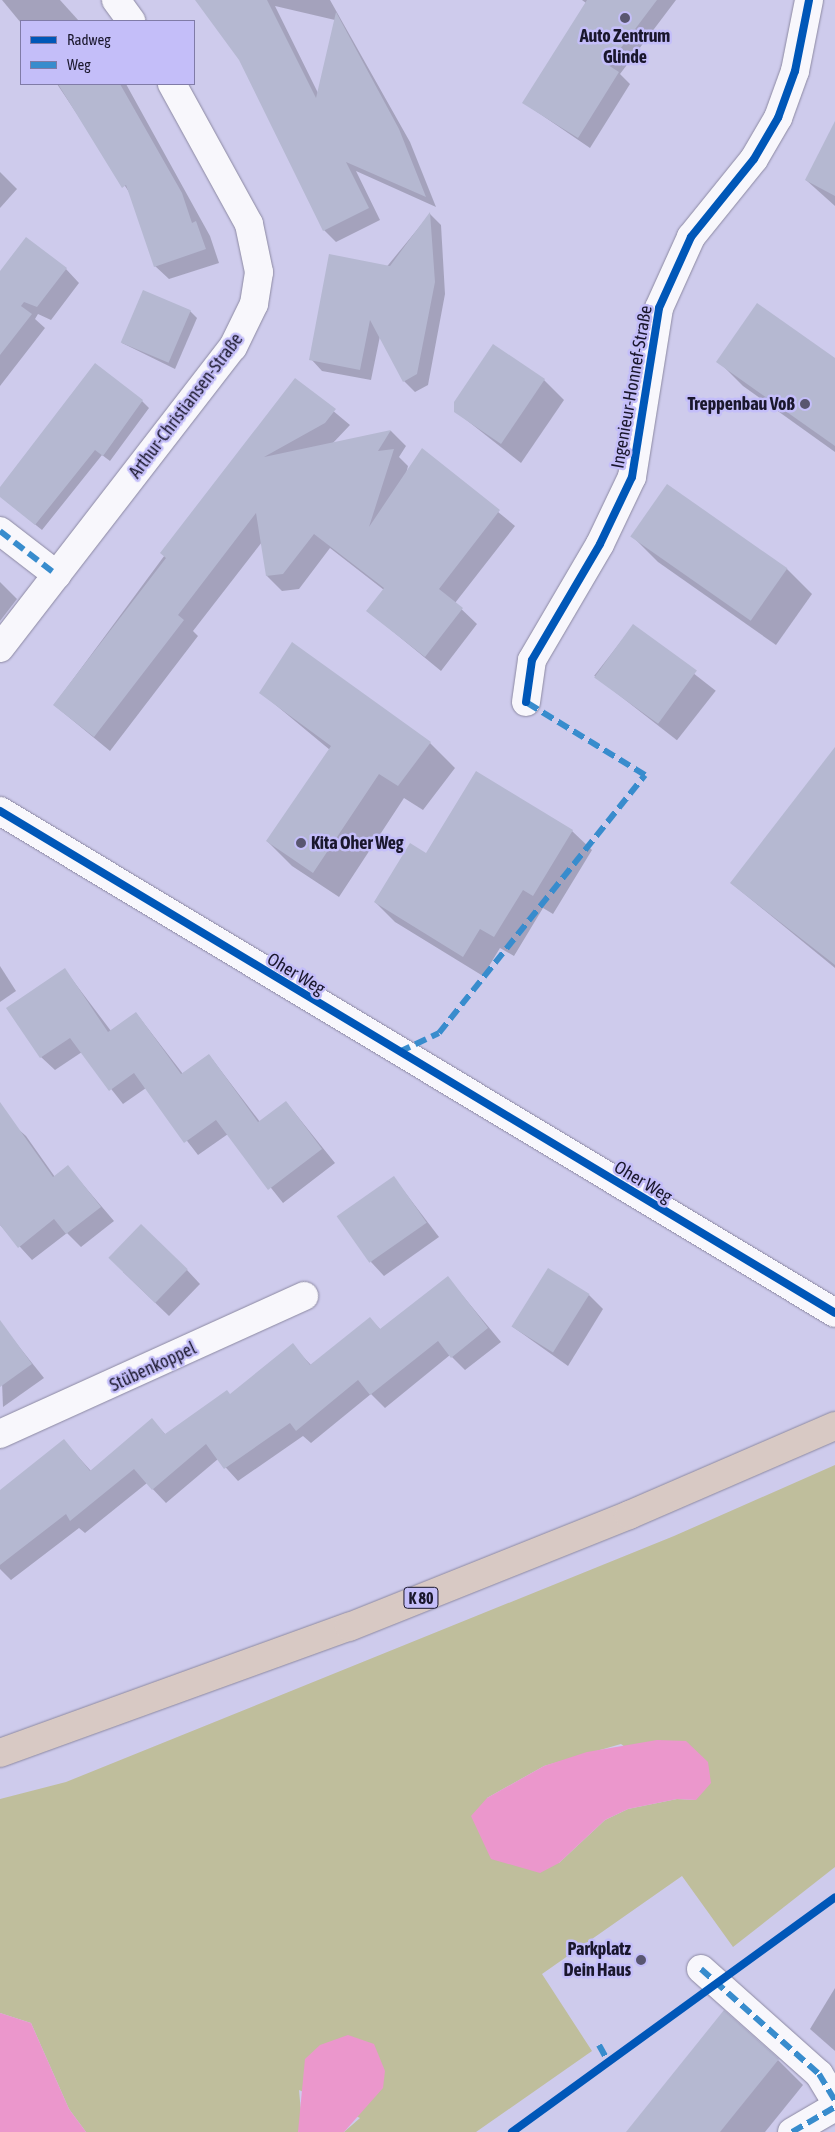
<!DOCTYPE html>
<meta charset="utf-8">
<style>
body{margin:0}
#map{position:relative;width:835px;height:2132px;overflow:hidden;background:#cecbec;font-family:"Asap Condensed",sans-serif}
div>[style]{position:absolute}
.green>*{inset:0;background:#bfbe9c}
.water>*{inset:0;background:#eb97cc}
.shadow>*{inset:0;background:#0003;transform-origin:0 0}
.building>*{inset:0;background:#b5b8d1;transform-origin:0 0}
.roads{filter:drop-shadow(0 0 1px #8c89a2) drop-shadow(0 0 1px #8c89a2)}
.street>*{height:28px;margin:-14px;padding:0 14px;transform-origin:14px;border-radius:14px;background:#f8f7fc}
.secondary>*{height:28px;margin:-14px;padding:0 14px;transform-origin:14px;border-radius:14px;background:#f8f7fc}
.highway>*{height:28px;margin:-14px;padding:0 14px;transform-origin:14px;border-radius:14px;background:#d8c9c4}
.quiet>*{height:6px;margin-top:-3px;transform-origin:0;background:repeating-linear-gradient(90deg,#388ccd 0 12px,transparent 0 18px)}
.cycleway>*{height:8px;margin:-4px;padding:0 4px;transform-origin:4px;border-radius:4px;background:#0057b8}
.dots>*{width:14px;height:14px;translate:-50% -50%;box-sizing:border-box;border:2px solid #c4bef9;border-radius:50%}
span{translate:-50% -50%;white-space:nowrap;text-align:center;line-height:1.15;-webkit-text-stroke:5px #c4bef9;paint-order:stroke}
.shield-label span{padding:1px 4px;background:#c4bef9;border:1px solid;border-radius:4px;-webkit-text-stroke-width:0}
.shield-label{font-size:16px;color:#1a172d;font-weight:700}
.poi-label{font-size:18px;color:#1a172d;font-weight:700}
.right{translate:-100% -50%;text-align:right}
.left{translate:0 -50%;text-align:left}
.street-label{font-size:18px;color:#1a172d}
.legend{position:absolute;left:20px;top:20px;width:175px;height:65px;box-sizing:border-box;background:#c4bef9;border:1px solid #807ba7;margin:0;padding:6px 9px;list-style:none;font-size:15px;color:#1a172d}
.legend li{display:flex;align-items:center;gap:10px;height:25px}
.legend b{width:25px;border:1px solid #807ba7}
</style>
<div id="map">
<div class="green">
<i style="clip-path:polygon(evenodd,835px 1465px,835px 1867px,733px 1947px,682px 1876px,542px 1974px,592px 2051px,476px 2132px,344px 2132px,360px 2118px,299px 2090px,302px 2123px,298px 2132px,86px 2132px,69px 2109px,31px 2023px,0 2013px,0 1799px,66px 1782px,674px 1536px,835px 1465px,621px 1744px,696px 1800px,677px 1799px,628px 1809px,605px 1820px,559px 1863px,487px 1798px,544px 1766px,621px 1744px)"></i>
</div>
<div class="water">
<i style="clip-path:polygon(657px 1740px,686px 1741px,708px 1762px,711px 1783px,696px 1800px,677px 1799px,628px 1809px,605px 1820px,559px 1863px,540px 1873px,491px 1859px,471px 1816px,487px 1798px,544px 1766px,587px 1752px)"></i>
<i style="clip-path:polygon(0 2013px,31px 2023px,69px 2109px,86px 2132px,0 2132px)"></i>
<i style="clip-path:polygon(348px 2035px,374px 2044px,385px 2071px,383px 2088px,344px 2132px,298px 2132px,305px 2059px,320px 2045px)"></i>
</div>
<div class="shadow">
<i style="clip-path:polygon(2px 0,60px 0,79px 21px,21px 23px)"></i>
<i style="clip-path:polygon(evenodd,197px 0,330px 0,410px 142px,436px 207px,356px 171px,380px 220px,336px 242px,324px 230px,240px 59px,197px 0,275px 6px,335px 20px,318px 93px,275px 6px)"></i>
<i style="clip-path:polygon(582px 0,676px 0,620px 74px,630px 84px,590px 148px,524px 103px,586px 3px)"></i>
<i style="clip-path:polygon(57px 84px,126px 84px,210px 236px,219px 263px,169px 279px,155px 266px,131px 195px)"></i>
<i style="clip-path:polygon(835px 132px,835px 206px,806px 180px)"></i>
<i style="clip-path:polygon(0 172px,17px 189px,0 208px)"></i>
<i style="clip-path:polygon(430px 214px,441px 225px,445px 294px,428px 385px,415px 392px,404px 381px,380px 336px,371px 380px,322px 371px,311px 359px)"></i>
<i style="clip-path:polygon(66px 269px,79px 283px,51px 320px,38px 314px,35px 319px,45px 328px,0 386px,0 273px)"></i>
<i style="clip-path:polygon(190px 311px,197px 318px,175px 369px,122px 343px)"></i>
<i style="clip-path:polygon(494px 346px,544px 380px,564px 400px,521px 463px,455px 411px)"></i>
<i style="clip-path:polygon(835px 359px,835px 452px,743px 386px,718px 361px)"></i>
<i style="clip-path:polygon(295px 379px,350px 425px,332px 444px,391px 431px,406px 446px,399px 457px,408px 466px,406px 474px,423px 450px,515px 526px,455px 603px,477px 624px,441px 671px,368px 611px,384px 590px,330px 548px,299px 589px,282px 591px,267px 576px,262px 542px,193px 631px,198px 636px,110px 751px,54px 705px)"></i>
<i style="clip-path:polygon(142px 401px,149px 408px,110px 461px,102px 455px,42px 530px,0 496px,0 489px)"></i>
<i style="clip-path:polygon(633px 537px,787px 569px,812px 594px,776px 645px,658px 562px)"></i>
<i style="clip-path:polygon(0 582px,17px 599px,0 621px)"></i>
<i style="left:633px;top:626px;width:105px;height:63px;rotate:38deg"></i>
<i style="clip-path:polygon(260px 692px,430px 743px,455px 768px,423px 810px,404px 798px,339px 897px,292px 866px,267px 841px,330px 750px)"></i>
<i style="clip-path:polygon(835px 749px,835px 968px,731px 883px)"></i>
<i style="clip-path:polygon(572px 831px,592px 850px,553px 914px,543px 908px,514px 956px,500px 948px,483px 976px,395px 922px,375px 902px,427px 854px)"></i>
<i style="clip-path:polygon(0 966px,16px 991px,0 1002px)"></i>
<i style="clip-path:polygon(65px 970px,111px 1031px,136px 1013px,183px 1074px,209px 1055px,260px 1122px,286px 1102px,335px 1163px,283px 1203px,228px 1134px,198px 1155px,146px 1088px,123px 1104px,82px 1052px,55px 1070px,41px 1057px)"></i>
<i style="clip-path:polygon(0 1113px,26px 1136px,55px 1177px,68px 1167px,114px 1221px,81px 1247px,67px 1233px,32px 1260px,0 1225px)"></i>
<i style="clip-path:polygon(394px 1178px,439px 1237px,384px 1276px,371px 1262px)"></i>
<i style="clip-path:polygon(187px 1270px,200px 1284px,169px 1316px,123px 1272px)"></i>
<i style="clip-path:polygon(448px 1278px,501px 1342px,465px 1370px,450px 1355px,385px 1408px,371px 1394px,311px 1443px,303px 1436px,238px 1481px,218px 1459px,166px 1503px,147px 1483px,85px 1533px,79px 1528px,11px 1580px,0 1569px,0 1491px,64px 1441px,91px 1471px,152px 1420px,166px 1435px,231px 1395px,292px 1345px,311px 1365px,370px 1319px,381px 1330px)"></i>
<i style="clip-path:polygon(589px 1295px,603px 1309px,568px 1366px,513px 1327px)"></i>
<i style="clip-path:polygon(5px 1329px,44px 1378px,3px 1407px,0 1333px)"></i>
<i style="clip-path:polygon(835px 1988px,835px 2051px,810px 2029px)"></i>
<i style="clip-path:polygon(778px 2060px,803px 2085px,765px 2132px,628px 2132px)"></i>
</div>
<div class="building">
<i style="clip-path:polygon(195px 0,267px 0,316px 98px,336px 12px,399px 129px,426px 197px,346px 162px,369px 208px,323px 231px,239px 60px)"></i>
<i style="clip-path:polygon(587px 0,657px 0,608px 65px,619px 72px,578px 138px,522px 103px)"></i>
<i style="clip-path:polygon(58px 84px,120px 84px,182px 193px,192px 223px,196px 221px,206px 249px,154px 267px,126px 185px,122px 188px)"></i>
<i style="clip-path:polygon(835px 121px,835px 196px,805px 180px)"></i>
<i style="clip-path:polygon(430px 212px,435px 282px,417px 374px,403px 382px,370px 320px,360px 370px,309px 360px,329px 254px,390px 266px)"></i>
<i style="clip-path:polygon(26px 237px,67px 268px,37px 307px,24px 302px,21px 306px,32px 314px,0 355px,0 271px)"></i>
<i style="left:143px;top:290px;width:52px;height:57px;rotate:23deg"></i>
<i style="clip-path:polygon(757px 303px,835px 358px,835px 446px,716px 362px)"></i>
<i style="clip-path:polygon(493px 344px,545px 379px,501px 444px,454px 412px,454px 402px)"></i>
<i style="clip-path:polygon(95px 363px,143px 400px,103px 456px,95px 450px,35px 525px,0 497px,0 487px)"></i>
<i style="clip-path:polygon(295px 378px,336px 409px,325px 423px,264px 457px,391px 430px,378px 451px,394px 449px,369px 527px,422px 448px,500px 510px,439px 589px,463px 608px,425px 657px,366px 611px,384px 588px,314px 534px,283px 574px,266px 576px,256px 513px,178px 615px,184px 620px,94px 737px,53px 705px,166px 558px,160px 553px)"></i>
<i style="left:667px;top:484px;width:147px;height:64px;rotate:35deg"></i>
<i style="left:633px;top:624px;width:79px;height:66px;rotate:36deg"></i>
<i style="clip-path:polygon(292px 642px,431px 742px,398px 786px,379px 774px,313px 873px,266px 841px,331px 746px,259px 693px)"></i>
<i style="clip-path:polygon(835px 747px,835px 965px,730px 883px)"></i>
<i style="clip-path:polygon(476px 771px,573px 830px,533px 896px,523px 890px,494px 937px,480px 929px,463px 957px,374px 902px,410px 843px,426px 853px)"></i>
<i style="clip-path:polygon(65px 968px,108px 1032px,136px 1012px,181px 1074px,209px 1054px,258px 1122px,286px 1101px,322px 1149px,268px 1190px,216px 1120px,184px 1143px,134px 1073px,109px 1091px,70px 1038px,40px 1058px,6px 1008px)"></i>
<i style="clip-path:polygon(0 1102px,53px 1177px,68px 1165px,101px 1207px,66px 1234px,54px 1219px,18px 1248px,0 1225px)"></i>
<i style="left:394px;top:1176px;width:57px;height:70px;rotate:55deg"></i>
<i style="left:141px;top:1224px;width:65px;height:47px;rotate:44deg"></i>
<i style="left:548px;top:1268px;width:49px;height:69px;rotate:32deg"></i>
<i style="clip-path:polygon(448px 1276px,488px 1328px,451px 1358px,438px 1341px,370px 1395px,358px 1380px,296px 1431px,290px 1423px,224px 1469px,206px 1444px,152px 1490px,134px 1469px,70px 1521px,66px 1514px,0 1565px,0 1490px,64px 1439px,90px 1471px,152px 1418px,165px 1434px,227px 1390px,230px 1394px,293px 1343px,310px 1365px,370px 1317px,380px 1329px)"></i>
<i style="clip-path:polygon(0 1320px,32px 1364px,0 1387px)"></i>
<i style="clip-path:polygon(724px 2010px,779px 2059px,720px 2132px,626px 2132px)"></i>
</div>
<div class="roads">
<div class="street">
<i style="left:116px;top:0;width:26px;rotate:54deg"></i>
<i style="left:0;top:531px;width:72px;rotate:37.7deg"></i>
<i style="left:0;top:648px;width:381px;rotate:-52.3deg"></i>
<i style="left:233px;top:347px;width:48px;rotate:-64deg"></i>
<i style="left:254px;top:304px;width:32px;rotate:-81deg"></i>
<i style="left:259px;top:272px;width:49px;rotate:-101.8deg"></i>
<i style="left:249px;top:224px;width:160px;rotate:-118.8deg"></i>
<i style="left:526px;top:702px;width:42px;rotate:-81.9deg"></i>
<i style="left:532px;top:660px;width:134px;rotate:-59.6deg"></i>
<i style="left:600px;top:544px;width:74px;rotate:-64.5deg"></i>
<i style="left:632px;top:477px;width:171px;rotate:-80.9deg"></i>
<i style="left:659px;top:308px;width:78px;rotate:-65.7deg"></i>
<i style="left:691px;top:237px;width:100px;rotate:-51.1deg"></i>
<i style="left:754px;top:159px;width:48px;rotate:-59.7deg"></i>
<i style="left:778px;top:118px;width:50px;rotate:-70.1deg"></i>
<i style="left:795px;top:71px;width:72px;rotate:-78.8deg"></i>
<i style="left:0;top:1434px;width:334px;rotate:-24.4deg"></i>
<i style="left:701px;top:1969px;width:158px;rotate:41.7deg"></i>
<i style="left:819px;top:2074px;width:31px;rotate:59deg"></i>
<i style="left:792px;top:2132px;width:50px;rotate:-30.2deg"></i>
</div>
<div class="secondary">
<i style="left:0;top:811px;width:974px;rotate:31.01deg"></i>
</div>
<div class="highway">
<i style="left:0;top:1753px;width:371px;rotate:-19.9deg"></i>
<i style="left:349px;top:1627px;width:302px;rotate:-21.8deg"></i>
<i style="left:629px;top:1515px;width:224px;rotate:-23.4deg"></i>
</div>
</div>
<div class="quiet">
<i style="left:0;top:531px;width:72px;rotate:37.7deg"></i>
<i style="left:399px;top:1052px;width:44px;rotate:-25.4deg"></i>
<i style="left:439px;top:1033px;width:330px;rotate:-51.4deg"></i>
<i style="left:645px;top:775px;width:140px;rotate:-148.5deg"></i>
<i style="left:701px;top:1969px;width:158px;rotate:41.7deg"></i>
<i style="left:819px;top:2074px;width:31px;rotate:59deg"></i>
<i style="left:599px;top:2045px;width:18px;rotate:61deg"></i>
<i style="left:792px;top:2132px;width:50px;rotate:-30.2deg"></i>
</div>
<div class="cycleway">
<i style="left:526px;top:702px;width:42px;rotate:-81.9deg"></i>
<i style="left:532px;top:660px;width:134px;rotate:-59.6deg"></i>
<i style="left:600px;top:544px;width:74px;rotate:-64.5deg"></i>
<i style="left:632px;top:477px;width:171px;rotate:-80.9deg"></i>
<i style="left:659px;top:308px;width:78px;rotate:-65.7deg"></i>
<i style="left:691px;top:237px;width:100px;rotate:-51.1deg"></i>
<i style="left:754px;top:159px;width:48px;rotate:-59.7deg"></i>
<i style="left:778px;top:118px;width:50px;rotate:-70.1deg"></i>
<i style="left:795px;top:71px;width:72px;rotate:-78.8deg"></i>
<i style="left:0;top:811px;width:974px;rotate:31.01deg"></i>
<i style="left:512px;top:2132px;width:399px;rotate:-36deg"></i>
</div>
<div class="dots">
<i style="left:625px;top:18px;background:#595670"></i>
<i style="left:805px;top:404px;background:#595670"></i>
<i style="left:301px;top:843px;background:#595670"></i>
<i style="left:641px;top:1960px;background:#595670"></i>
</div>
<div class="shield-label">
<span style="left:421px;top:1598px">K 80</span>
</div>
<div class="poi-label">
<span style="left:625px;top:47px">Auto Zentrum<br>Glinde</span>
<span class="right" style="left:795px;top:404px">Treppenbau Voß</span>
<span class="left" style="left:311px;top:843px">Kita Oher Weg</span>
<span class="right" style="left:631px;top:1960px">Parkplatz<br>Dein Haus</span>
</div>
<div class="street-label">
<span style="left:632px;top:387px;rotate:-80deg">Ingenieur-Honnef-Straße</span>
<span style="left:186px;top:406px;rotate:-53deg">Arthur-Christiansen-Straße</span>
<span style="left:296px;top:974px;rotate:31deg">Oher Weg</span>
<span style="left:643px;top:1182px;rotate:31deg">Oher Weg</span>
<span style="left:153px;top:1367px;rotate:-25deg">Stübenkoppel</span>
</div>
<ul class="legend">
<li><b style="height:6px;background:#0057b8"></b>Radweg</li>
<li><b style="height:6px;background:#388ccd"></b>Weg</li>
</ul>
</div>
